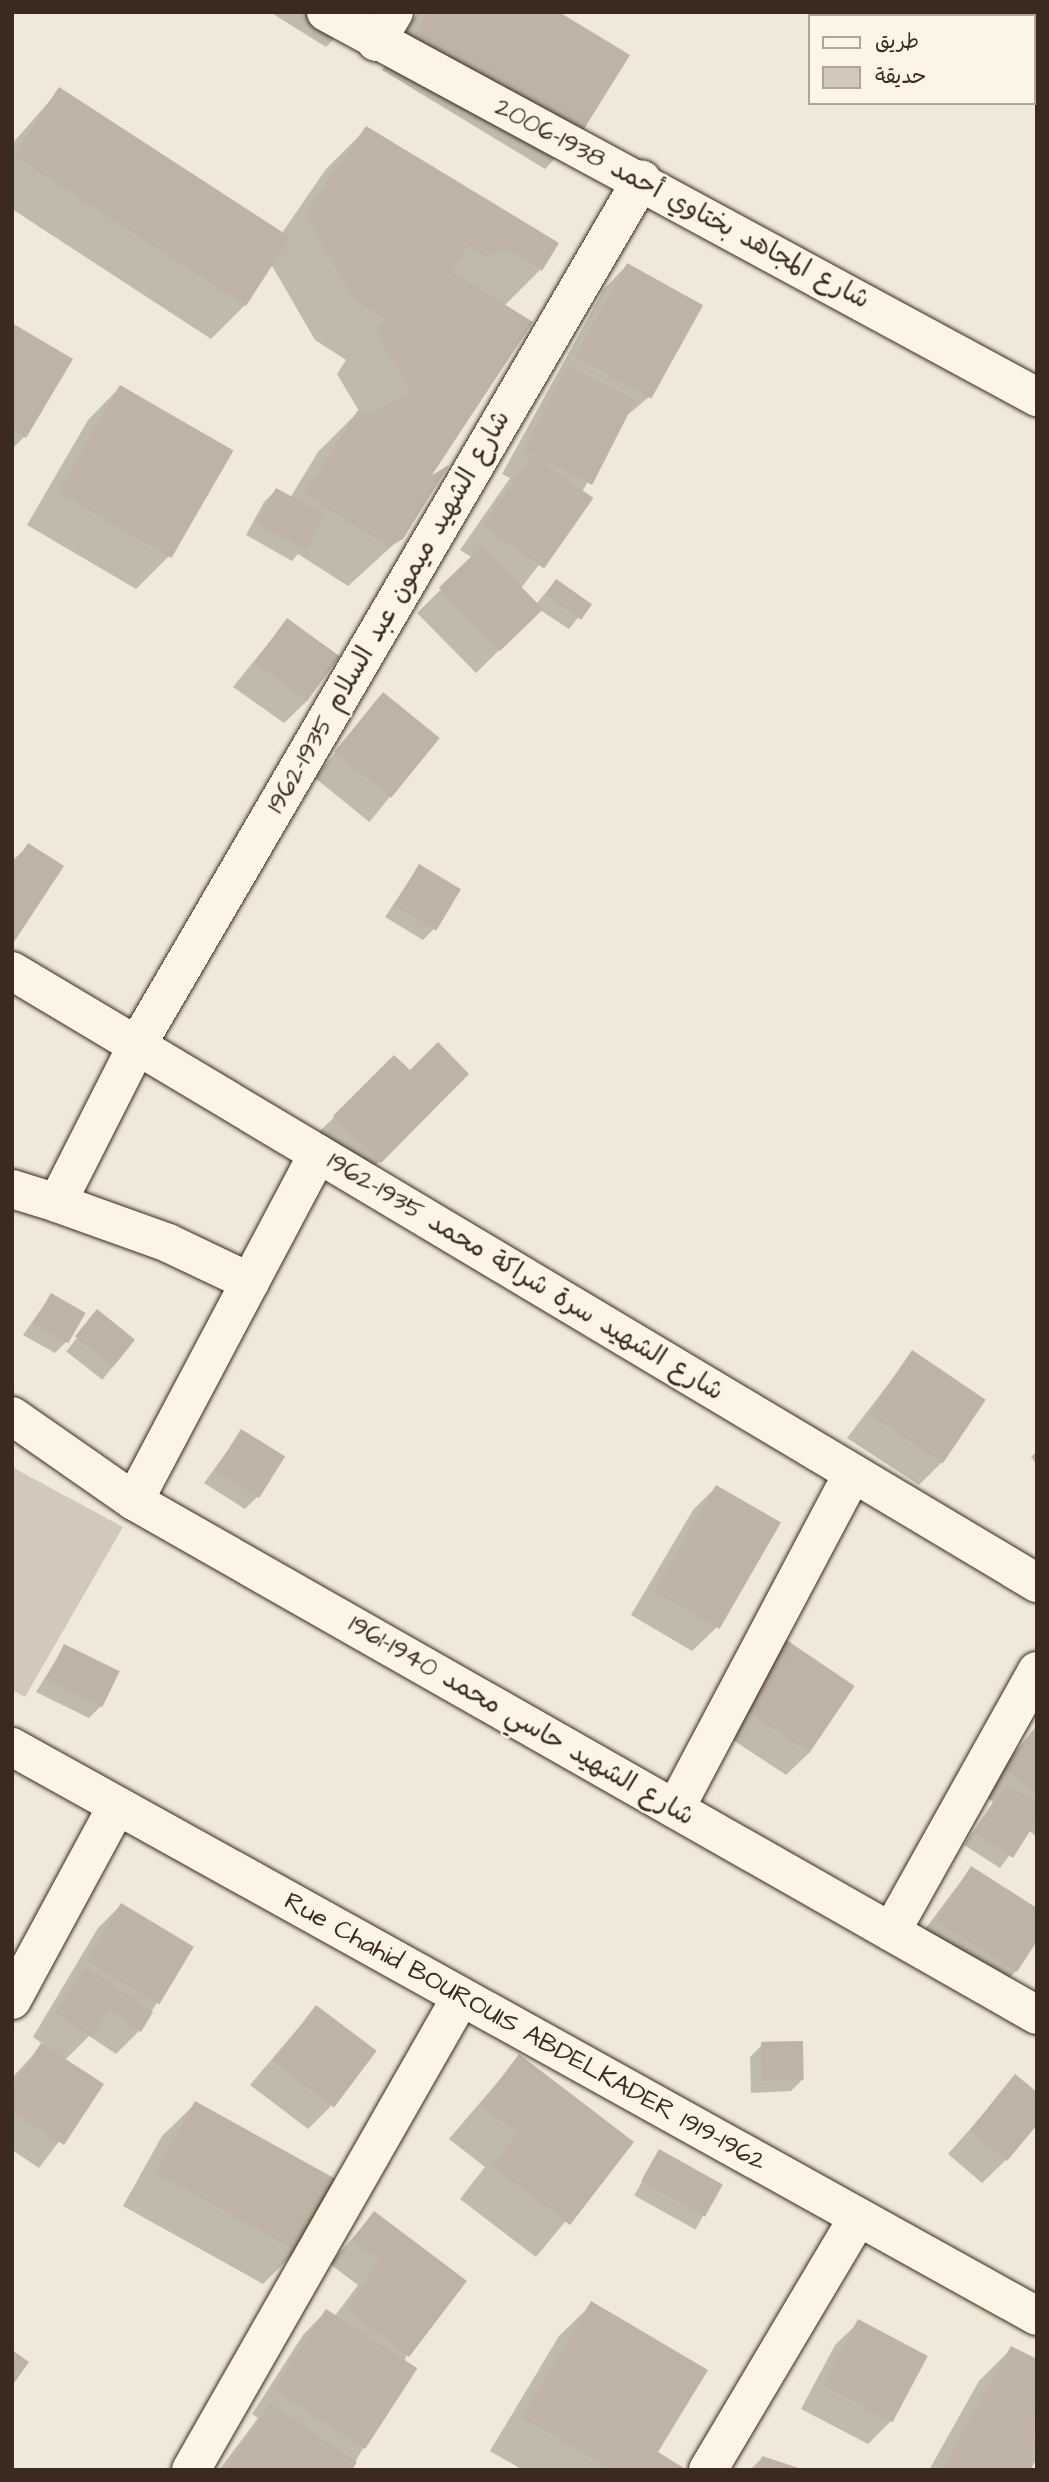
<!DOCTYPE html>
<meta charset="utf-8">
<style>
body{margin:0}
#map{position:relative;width:1049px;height:2482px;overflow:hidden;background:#f0e9d9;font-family:"Architects Daughter","Playpen Sans Arabic",sans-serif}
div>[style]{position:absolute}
.green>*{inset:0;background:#d2c9ba}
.shadow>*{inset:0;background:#0003;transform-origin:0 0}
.building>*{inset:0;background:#beb3a4;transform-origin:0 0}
.roads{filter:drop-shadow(0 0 2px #3b2a1e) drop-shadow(0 0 2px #3b2a1e)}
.minor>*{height:38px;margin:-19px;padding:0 19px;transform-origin:19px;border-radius:19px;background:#fcf5e5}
span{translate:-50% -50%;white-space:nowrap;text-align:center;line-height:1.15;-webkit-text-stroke:5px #fcf5e5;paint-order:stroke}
.street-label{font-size:26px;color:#3b2a1e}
.frame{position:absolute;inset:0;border:14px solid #3b2a1e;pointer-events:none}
.legend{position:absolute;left:808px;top:14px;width:228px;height:91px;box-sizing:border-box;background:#fcf5e5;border:2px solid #afa495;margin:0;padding:9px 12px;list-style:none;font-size:21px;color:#3b2a1e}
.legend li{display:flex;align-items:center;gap:14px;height:35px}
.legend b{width:35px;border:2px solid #afa495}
</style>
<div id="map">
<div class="green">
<i style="clip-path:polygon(12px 1467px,123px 1527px,25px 1697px,12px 1690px)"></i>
</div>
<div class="shadow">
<i style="clip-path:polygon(270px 12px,361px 12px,326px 47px)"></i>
<i style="clip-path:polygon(418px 12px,556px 12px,577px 136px,545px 169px,382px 70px)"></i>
<i style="clip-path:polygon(60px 89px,282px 233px,326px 169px,366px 129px,540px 270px,504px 306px,402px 537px,348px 586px,298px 554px,292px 561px,246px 535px,264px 502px,276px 490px,290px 498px,318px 452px,359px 411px,337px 374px,346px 360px,315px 340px,271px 264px,244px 306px,211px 339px,12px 209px,12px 144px)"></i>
<i style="clip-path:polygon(627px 265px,700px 305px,650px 396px,624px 418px,582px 492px,591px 498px,521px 588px,536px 604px,556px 581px,589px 604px,569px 629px,540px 610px,476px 673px,417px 613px,473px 558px,460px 550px,510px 478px,502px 474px,604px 289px)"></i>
<i style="clip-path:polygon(12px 325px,25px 436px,12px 449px)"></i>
<i style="clip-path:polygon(120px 387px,169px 556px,136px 589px,27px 525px,88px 420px)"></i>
<i style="clip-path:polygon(287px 620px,308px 700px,284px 723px,233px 687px)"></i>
<i style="left:383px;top:694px;width:70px;height:108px;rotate:39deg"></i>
<i style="clip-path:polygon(29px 845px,12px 942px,12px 861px)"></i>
<i style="clip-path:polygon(419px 866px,435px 928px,423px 940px,385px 917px)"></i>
<i style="clip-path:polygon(394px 1058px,410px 1072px,467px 1074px,356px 1185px,311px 1140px)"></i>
<i style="clip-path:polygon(51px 1295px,66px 1342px,55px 1353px,23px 1335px)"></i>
<i style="left:97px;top:1312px;width:46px;height:50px;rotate:38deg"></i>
<i style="clip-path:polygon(912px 1353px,942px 1462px,919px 1485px,847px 1438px)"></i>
<i style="clip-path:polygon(242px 1431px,257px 1497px,245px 1509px,204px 1483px)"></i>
<i style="clip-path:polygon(1037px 1451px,1037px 1465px,1031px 1457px)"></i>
<i style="clip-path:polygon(716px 1487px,716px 1628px,692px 1651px,631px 1615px,693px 1510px)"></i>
<i style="clip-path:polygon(64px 1647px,101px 1706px,89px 1718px,36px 1692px)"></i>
<i style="clip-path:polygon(762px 1664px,810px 1752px,786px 1775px,718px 1730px)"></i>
<i style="clip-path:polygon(1037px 1725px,1037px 1837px,1028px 1830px,1000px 1868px,964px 1845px,993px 1802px,982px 1793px)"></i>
<i style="clip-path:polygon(971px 1868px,1016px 1971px,992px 1994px,913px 1945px)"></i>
<i style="clip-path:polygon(121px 1905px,192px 1948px,139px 2031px,116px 2054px,89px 2036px,65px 2060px,102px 2085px,39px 2168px,12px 2150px,12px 2078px,43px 2044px,33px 2037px,98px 1928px)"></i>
<i style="clip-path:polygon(1037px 1986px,1037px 2037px,1013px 2021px)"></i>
<i style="clip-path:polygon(316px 2007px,331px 2106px,308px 2129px,250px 2085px)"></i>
<i style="clip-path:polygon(762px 2045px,802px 2080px,791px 2091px,751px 2093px,750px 2057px)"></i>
<i style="clip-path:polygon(519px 2057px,631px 2142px,536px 2257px,460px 2199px,485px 2167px,449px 2139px)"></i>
<i style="clip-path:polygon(1016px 2077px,1006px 2160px,982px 2183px,948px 2154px)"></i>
<i style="clip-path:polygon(195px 2104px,296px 2251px,263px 2284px,123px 2206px,162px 2136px)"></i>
<i style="left:659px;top:2151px;width:70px;height:51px;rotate:29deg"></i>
<i style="clip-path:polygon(374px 2213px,407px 2355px,364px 2447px,350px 2470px,219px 2470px,258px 2418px,252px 2414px,303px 2335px,326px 2311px,334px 2317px,358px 2285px,330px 2264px)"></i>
<i style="clip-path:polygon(592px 2304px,656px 2453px,684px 2470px,523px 2470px,490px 2451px,559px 2336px)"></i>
<i style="clip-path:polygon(859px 2322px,891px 2421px,868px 2444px,801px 2409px,835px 2345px)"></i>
<i style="clip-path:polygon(1012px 2348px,1037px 2361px,1037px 2458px,1030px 2470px,929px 2470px,979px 2381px)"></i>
<i style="clip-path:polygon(762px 2458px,798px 2470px,750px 2470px)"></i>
</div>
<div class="building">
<i style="clip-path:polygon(429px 12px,559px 12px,630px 55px,579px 137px,414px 36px)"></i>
<i style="left:59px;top:87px;width:276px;height:82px;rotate:33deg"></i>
<i style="clip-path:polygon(366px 126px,559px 243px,542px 271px,504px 247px,487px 257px,469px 245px,452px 272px,533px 322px,432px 475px,449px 465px,403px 539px,389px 547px,305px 494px,358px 410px,367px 416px,411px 391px,376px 333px,385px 319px,355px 300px,305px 214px)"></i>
<i style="left:627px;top:263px;width:87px;height:107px;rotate:29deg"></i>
<i style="clip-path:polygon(12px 323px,73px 359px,26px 438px,12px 429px)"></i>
<i style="left:568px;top:365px;width:76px;height:96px;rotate:27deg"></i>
<i style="left:120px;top:385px;width:131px;height:124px;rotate:30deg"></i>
<i style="left:532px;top:455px;width:75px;height:86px;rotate:35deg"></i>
<i style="left:276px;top:488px;width:56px;height:40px;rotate:29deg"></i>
<i style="left:482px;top:546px;width:88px;height:60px;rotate:46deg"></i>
<i style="left:556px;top:579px;width:44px;height:19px;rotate:35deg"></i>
<i style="left:287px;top:618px;width:65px;height:55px;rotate:36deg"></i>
<i style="left:383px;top:692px;width:73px;height:77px;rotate:39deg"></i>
<i style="clip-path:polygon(28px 843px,64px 866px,12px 945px,12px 868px)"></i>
<i style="left:419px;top:864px;width:49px;height:48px;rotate:31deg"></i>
<i style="clip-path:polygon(438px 1042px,469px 1074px,381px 1163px,333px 1116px,394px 1055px,410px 1070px)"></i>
<i style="left:51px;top:1293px;width:40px;height:35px;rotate:30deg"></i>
<i style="left:97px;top:1309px;width:49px;height:35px;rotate:39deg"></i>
<i style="left:912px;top:1350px;width:89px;height:77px;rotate:34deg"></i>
<i style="left:241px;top:1429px;width:52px;height:49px;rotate:32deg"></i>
<i style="left:716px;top:1485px;width:75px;height:123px;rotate:30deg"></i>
<i style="left:785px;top:1639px;width:84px;height:81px;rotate:34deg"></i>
<i style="left:64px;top:1644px;width:62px;height:40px;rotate:26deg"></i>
<i style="clip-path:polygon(1037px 1728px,1037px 1795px,1004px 1769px)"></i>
<i style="clip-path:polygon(1007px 1784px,1037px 1803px,1037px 1820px,1013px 1858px,975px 1833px)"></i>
<i style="clip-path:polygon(971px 1866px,1037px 1908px,1037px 1941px,1017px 1972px,936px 1921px)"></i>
<i style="left:121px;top:1903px;width:85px;height:67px;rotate:31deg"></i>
<i style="clip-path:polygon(85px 1967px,153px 2012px,141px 2032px,109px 2010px,91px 2037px,55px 2013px)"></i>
<i style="left:316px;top:2005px;width:76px;height:71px;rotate:37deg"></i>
<i style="left:803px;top:2041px;width:39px;height:42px;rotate:89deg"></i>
<i style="clip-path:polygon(41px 2043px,104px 2084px,64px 2145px,12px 2112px,12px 2088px)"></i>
<i style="clip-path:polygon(519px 2054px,634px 2142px,570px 2225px,492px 2166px,517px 2133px,481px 2105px)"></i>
<i style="clip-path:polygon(1015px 2074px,1037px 2092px,1037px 2125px,1007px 2161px,970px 2130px)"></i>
<i style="left:195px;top:2101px;width:163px;height:82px;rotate:29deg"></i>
<i style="left:659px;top:2149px;width:73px;height:37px;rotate:29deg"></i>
<i style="clip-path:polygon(374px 2211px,467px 2281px,409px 2357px,345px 2308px,380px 2261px,352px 2240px)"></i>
<i style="clip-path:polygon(591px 2301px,708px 2370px,658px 2452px,687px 2470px,611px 2470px,522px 2417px)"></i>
<i style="left:326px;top:2309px;width:109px;height:96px;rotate:33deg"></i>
<i style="left:858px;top:2319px;width:79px;height:75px;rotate:28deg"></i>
<i style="clip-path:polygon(1011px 2346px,1037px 2359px,1032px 2470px,942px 2470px)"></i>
<i style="clip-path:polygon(12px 2350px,29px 2362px,12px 2386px)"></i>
<i style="clip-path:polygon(270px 2403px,357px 2462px,352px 2470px,226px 2470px)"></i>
<i style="clip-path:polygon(762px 2456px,802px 2469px,802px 2470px,757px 2470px)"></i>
</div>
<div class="roads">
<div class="minor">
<i style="left:326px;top:12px;width:809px;rotate:28.44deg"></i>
<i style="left:376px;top:42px;width:35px;rotate:-59deg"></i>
<i style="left:12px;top:971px;width:1194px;rotate:30.84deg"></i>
<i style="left:12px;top:1189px;width:47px;rotate:17.3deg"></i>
<i style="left:57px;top:1203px;width:177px;rotate:-63.1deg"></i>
<i style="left:137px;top:1045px;width:1002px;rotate:-59.75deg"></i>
<i style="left:57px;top:1203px;width:118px;rotate:19.8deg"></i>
<i style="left:168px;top:1243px;width:91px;rotate:25.4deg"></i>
<i style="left:12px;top:1416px;width:149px;rotate:34.9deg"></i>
<i style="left:134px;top:1501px;width:1039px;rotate:29.65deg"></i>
<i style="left:134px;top:1501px;width:393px;rotate:-62.1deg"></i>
<i style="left:12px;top:1747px;width:1172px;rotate:29.04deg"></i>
<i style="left:675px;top:1809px;width:380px;rotate:-62.1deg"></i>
<i style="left:891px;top:1932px;width:299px;rotate:-60.8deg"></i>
<i style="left:12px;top:2000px;width:221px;rotate:-61.6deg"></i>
<i style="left:191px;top:2470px;width:545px;rotate:-60.28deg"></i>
<i style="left:708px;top:2470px;width:294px;rotate:-59.3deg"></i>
</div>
</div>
<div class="street-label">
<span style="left:682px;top:204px;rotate:28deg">شارع المجاهد بختاوي أحمد 1938-2006</span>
<span style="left:389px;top:612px;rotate:-60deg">شارع الشهيد ميمون عبد السلام 1935-1962</span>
<span style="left:525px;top:1277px;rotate:31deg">شارع الشهيد سرة شراكة محمد 1935-1962</span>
<span style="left:521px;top:1721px;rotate:30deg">شارع الشهيد حاسي محمد 1940-1961</span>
<span style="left:525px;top:2032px;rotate:29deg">Rue Chahid BOUROUIS ABDELKADER 1919-1962</span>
</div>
<div class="frame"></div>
<ul class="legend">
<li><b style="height:9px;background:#fcf5e5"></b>طريق</li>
<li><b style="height:19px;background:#d2c9ba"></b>حديقة</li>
</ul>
</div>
